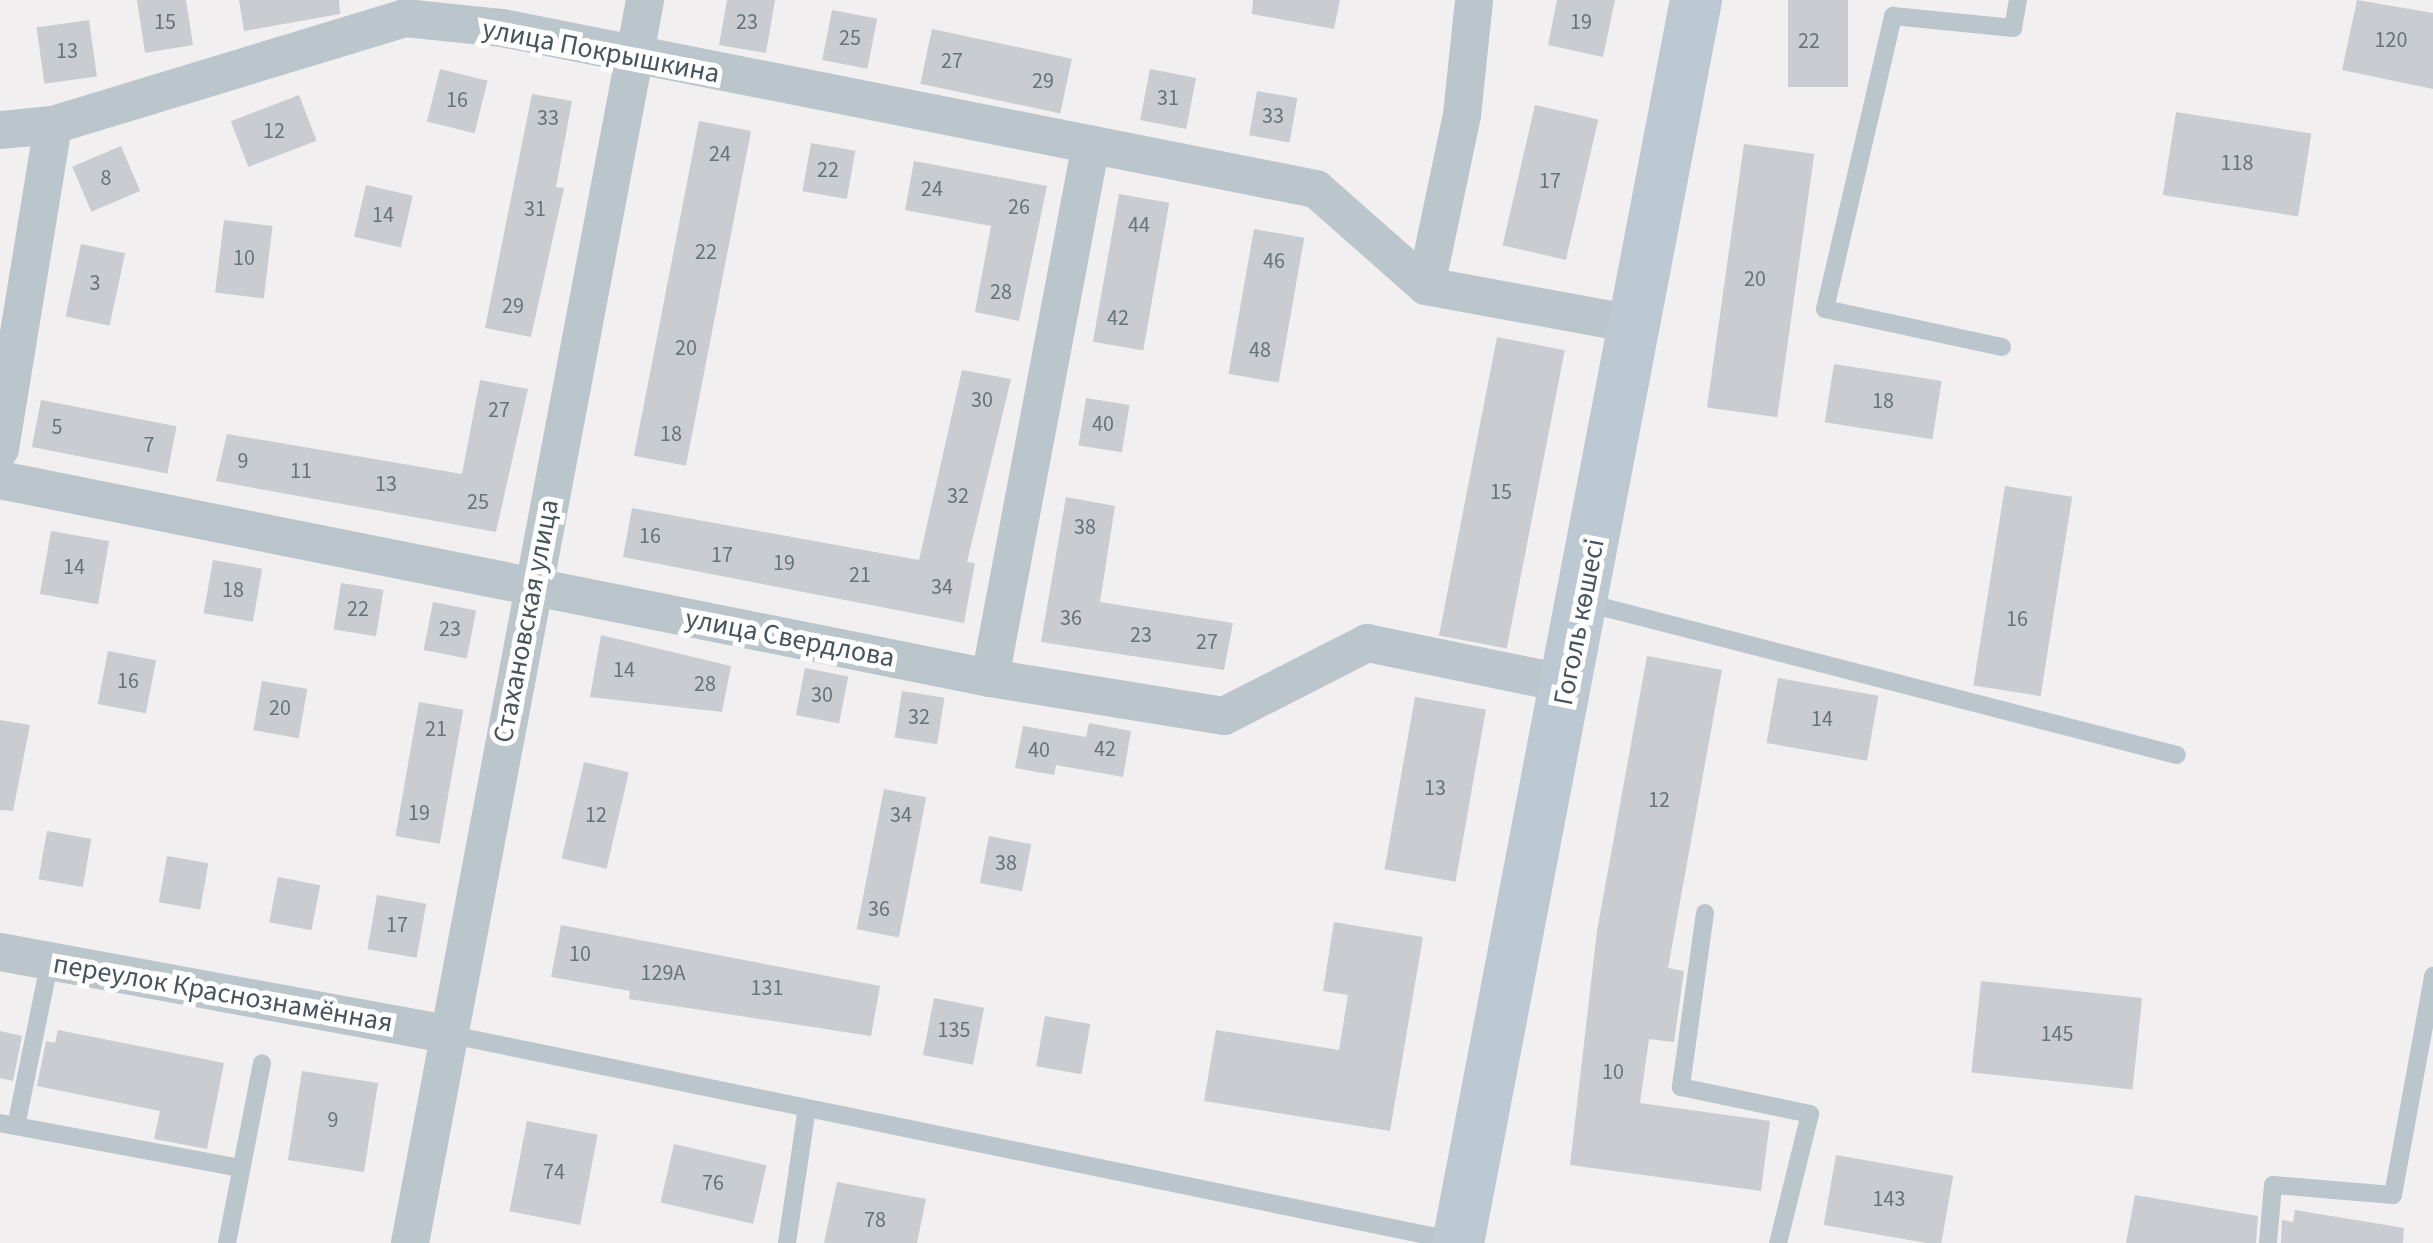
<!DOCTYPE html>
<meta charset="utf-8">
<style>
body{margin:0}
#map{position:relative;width:2433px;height:1243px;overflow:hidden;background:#f1efef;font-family:"Source Sans 3",sans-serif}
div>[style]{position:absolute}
.building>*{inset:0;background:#c9ccd1;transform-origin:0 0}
.lane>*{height:18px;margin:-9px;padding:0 9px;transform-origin:9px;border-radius:9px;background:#bac5cc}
.street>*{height:38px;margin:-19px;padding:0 19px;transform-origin:19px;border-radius:19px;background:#bac5cc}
.secondary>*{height:52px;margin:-26px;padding:0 26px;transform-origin:26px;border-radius:26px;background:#bcc9d3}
span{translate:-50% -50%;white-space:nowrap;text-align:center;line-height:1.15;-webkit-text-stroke:10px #fff;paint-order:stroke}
.number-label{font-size:22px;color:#687279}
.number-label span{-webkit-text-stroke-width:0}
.street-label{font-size:28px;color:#47545c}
</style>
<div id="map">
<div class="building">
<i style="clip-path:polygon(137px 0,186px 0,193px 45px,145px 53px)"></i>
<i style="clip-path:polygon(239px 0,339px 0,340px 14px,244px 31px)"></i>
<i style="clip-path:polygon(727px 0,775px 0,766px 53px,719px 45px)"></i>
<i style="clip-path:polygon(1253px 0,1340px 0,1334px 29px,1252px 14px)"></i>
<i style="clip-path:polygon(1557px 0,1615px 0,1603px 57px,1548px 45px)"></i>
<i style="left:1788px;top:0;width:60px;height:87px"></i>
<i style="clip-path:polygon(2357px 0,2433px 13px,2433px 89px,2342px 70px)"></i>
<i style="left:832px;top:10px;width:46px;height:51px;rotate:11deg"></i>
<i style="left:89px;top:20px;width:57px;height:53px;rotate:82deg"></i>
<i style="left:932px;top:29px;width:143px;height:56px;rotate:12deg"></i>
<i style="left:440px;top:69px;width:49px;height:54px;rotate:14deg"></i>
<i style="left:1150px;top:69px;width:47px;height:52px;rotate:11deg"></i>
<i style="left:1257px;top:91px;width:41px;height:45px;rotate:10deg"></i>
<i style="clip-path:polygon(532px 94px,572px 101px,556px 187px,564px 188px,531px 337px,485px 328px)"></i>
<i style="left:299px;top:95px;width:49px;height:73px;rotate:69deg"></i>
<i style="left:1535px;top:105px;width:65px;height:144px;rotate:13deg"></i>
<i style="left:2176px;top:112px;width:137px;height:84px;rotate:9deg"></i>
<i style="left:699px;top:121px;width:53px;height:341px;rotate:11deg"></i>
<i style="left:811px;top:143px;width:45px;height:49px;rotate:10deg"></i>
<i style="left:1744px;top:144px;width:71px;height:266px;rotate:8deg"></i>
<i style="left:121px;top:146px;width:49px;height:53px;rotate:67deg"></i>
<i style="clip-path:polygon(914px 161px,1047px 186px,1019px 321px,975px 312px,991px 226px,905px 210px)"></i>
<i style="left:366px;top:185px;width:48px;height:53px;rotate:13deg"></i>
<i style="left:1119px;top:194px;width:51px;height:150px;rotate:10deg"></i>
<i style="left:224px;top:220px;width:49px;height:73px;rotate:7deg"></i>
<i style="left:1254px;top:229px;width:51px;height:147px;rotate:10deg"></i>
<i style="left:81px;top:244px;width:45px;height:74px;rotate:12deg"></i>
<i style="left:1497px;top:337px;width:69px;height:304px;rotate:11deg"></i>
<i style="left:1834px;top:364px;width:109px;height:59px;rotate:9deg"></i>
<i style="clip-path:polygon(962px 370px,1011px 379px,967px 562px,975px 563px,964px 623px,623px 557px,632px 508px,919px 560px)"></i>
<i style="clip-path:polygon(480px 380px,528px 389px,496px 532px,216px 481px,227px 434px,462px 474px)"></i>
<i style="left:1086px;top:398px;width:44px;height:48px;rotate:9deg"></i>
<i style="left:41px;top:400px;width:138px;height:48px;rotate:11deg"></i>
<i style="left:2005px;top:486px;width:68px;height:202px;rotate:9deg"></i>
<i style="clip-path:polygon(1066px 497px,1115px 506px,1100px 602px,1233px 623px,1224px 670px,1041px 642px)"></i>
<i style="left:51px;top:531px;width:59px;height:64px;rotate:10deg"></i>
<i style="left:213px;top:560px;width:50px;height:54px;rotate:10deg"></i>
<i style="left:341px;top:583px;width:43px;height:47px;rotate:9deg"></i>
<i style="left:433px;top:602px;width:44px;height:49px;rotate:11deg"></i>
<i style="clip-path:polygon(601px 635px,731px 666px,722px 712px,590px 697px)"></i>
<i style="left:108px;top:651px;width:49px;height:54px;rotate:11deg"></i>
<i style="clip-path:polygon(1647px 656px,1722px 670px,1668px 968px,1684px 971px,1674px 1042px,1649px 1039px,1640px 1103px,1770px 1121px,1761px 1191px,1570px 1165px,1597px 931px)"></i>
<i style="left:805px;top:668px;width:44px;height:48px;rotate:11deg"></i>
<i style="left:1778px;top:678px;width:102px;height:66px;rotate:10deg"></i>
<i style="left:262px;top:681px;width:46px;height:50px;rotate:10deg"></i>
<i style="left:902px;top:691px;width:43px;height:47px;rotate:9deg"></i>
<i style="left:1415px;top:697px;width:72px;height:175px;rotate:10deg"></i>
<i style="left:419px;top:702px;width:45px;height:136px;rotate:10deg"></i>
<i style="clip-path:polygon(0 720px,30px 725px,13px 811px,0 810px)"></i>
<i style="clip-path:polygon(1089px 723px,1131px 731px,1123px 777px,1056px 765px,1054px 775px,1015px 768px,1023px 726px,1086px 737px)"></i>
<i style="left:584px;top:762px;width:46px;height:99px;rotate:13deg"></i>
<i style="left:884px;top:789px;width:43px;height:143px;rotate:11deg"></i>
<i style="left:47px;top:831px;width:45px;height:49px;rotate:10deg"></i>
<i style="left:989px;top:836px;width:43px;height:48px;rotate:11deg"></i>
<i style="left:167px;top:856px;width:42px;height:47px;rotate:10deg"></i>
<i style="left:278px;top:877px;width:43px;height:46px;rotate:11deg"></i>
<i style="left:377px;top:895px;width:50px;height:55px;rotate:10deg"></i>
<i style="clip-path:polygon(1334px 922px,1423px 937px,1390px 1131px,1204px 1101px,1216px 1030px,1339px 1050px,1348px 995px,1323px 991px)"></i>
<i style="clip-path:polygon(561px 925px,880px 986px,871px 1036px,629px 999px,630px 991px,551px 977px)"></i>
<i style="left:1981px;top:981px;width:162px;height:92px;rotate:6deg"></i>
<i style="left:934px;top:998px;width:51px;height:58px;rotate:11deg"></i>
<i style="left:1045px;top:1016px;width:46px;height:51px;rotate:10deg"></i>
<i style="clip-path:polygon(58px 1030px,224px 1063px,207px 1149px,154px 1139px,160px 1111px,37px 1086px,46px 1041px,55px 1043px)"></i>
<i style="clip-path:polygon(0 1031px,22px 1036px,13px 1081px,0 1078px)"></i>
<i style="left:302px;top:1071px;width:77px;height:90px;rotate:9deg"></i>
<i style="left:527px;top:1121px;width:72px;height:92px;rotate:11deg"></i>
<i style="left:674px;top:1144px;width:95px;height:60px;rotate:13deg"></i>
<i style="left:1836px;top:1155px;width:119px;height:71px;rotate:10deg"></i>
<i style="clip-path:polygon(837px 1182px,926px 1199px,917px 1243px,824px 1243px)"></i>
<i style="clip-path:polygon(2135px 1195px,2258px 1216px,2256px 1243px,2126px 1243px)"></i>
<i style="clip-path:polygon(2295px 1210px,2404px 1228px,2403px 1243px,2281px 1243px,2282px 1220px,2293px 1222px)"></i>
</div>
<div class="lane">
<i style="left:2002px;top:347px;width:181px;rotate:-167.9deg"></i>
<i style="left:1825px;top:309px;width:301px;rotate:-76.9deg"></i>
<i style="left:1893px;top:16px;width:121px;rotate:5.7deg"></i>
<i style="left:2013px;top:28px;width:28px;rotate:-80deg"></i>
<i style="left:1587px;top:603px;width:609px;rotate:14.45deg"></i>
<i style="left:1705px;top:913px;width:176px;rotate:97.9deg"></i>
<i style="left:1681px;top:1087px;width:132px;rotate:11.8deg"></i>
<i style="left:1810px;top:1114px;width:133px;rotate:103.9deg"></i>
<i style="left:447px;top:1034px;width:1029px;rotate:11.6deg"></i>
<i style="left:0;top:1123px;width:245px;rotate:10.6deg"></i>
<i style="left:16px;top:1126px;width:168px;rotate:-78.4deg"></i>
<i style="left:227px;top:1243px;width:183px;rotate:-79deg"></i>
<i style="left:787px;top:1243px;width:136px;rotate:-81.6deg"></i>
<i style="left:2268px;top:1243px;width:58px;rotate:-85.1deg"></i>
<i style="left:2273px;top:1185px;width:120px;rotate:4.8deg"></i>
<i style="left:2393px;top:1195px;width:223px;rotate:-79.6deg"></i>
</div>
<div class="street">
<i style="left:0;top:130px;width:53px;rotate:-5.4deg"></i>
<i style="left:53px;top:125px;width:368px;rotate:-16.9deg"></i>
<i style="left:405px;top:18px;width:98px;rotate:5.9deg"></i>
<i style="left:502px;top:28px;width:830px;rotate:11.19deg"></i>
<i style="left:1316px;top:189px;width:147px;rotate:41.4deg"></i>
<i style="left:1426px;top:286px;width:216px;rotate:10.4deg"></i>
<i style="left:1426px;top:286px;width:175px;rotate:-78.1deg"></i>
<i style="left:1462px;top:115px;width:116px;rotate:-84deg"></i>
<i style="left:0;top:449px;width:328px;rotate:-80.7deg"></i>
<i style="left:0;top:480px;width:1010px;rotate:11.31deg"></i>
<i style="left:990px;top:678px;width:237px;rotate:9.2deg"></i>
<i style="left:1224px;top:716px;width:161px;rotate:-27deg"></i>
<i style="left:1367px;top:643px;width:203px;rotate:11.6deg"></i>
<i style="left:990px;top:678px;width:543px;rotate:-79.29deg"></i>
<i style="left:0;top:952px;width:454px;rotate:10.4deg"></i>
<i style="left:410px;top:1243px;width:1265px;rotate:-79.29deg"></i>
</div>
<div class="secondary">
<i style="left:1458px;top:1243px;width:1266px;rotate:-79.16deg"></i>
</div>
<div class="number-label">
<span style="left:165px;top:23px">15</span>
<span style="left:747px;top:23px">23</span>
<span style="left:1581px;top:23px">19</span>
<span style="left:850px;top:39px">25</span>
<span style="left:2391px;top:41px">120</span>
<span style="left:1809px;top:42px">22</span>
<span style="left:67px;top:52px">13</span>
<span style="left:952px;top:62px">27</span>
<span style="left:1043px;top:82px">29</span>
<span style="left:1168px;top:99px">31</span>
<span style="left:457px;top:101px">16</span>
<span style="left:1273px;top:117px">33</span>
<span style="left:548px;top:119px">33</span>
<span style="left:274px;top:132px">12</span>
<span style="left:720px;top:155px">24</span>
<span style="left:2237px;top:164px">118</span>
<span style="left:828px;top:171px">22</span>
<span style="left:106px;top:179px">8</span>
<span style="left:1550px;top:182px">17</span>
<span style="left:932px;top:190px">24</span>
<span style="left:1019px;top:208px">26</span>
<span style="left:535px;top:210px">31</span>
<span style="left:383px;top:216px">14</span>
<span style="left:1139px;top:226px">44</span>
<span style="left:706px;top:253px">22</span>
<span style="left:244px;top:259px">10</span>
<span style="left:1274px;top:262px">46</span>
<span style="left:1755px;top:280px">20</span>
<span style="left:95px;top:284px">3</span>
<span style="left:1001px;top:293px">28</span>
<span style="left:513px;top:307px">29</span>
<span style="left:1118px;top:319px">42</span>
<span style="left:686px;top:349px">20</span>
<span style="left:1260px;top:351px">48</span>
<span style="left:982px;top:401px">30</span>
<span style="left:1883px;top:402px">18</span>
<span style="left:499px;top:411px">27</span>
<span style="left:1103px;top:425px">40</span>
<span style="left:57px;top:428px">5</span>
<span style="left:671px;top:435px">18</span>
<span style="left:149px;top:446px">7</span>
<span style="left:243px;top:462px">9</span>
<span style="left:301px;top:472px">11</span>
<span style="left:386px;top:485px">13</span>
<span style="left:1501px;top:493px">15</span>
<span style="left:958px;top:497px">32</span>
<span style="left:478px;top:503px">25</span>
<span style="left:1085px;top:528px">38</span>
<span style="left:650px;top:537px">16</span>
<span style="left:722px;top:556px">17</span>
<span style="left:784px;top:564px">19</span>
<span style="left:74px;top:568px">14</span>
<span style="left:860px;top:576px">21</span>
<span style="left:942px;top:588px">34</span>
<span style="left:233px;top:591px">18</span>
<span style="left:358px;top:610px">22</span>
<span style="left:1071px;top:619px">36</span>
<span style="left:2017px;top:620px">16</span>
<span style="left:450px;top:630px">23</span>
<span style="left:1141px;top:636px">23</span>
<span style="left:1207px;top:643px">27</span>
<span style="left:624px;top:671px">14</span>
<span style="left:128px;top:682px">16</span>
<span style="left:705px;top:685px">28</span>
<span style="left:822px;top:696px">30</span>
<span style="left:280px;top:709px">20</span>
<span style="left:919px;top:718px">32</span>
<span style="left:1822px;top:720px">14</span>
<span style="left:436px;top:730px">21</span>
<span style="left:1105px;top:750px">42</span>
<span style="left:1039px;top:751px">40</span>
<span style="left:1435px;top:789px">13</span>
<span style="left:1659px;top:801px">12</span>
<span style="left:419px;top:814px">19</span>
<span style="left:596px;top:816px">12</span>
<span style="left:901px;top:816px">34</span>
<span style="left:1006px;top:864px">38</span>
<span style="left:879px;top:910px">36</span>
<span style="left:397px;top:926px">17</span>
<span style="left:580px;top:955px">10</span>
<span style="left:663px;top:974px">129А</span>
<span style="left:767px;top:989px">131</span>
<span style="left:954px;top:1031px">135</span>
<span style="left:2057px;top:1035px">145</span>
<span style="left:1613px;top:1073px">10</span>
<span style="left:333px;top:1121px">9</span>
<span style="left:554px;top:1173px">74</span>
<span style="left:713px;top:1184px">76</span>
<span style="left:1889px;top:1200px">143</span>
<span style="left:875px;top:1221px">78</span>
</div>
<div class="street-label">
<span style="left:601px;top:51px;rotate:11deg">улица Покрышкина</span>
<span style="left:526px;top:621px;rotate:-79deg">Стахановская улица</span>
<span style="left:1579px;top:622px;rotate:-79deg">Гоголь көшесі</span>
<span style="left:790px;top:638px;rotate:11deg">улица Свердлова</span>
<span style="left:223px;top:993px;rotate:10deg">переулок Краснознамённая</span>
</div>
</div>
